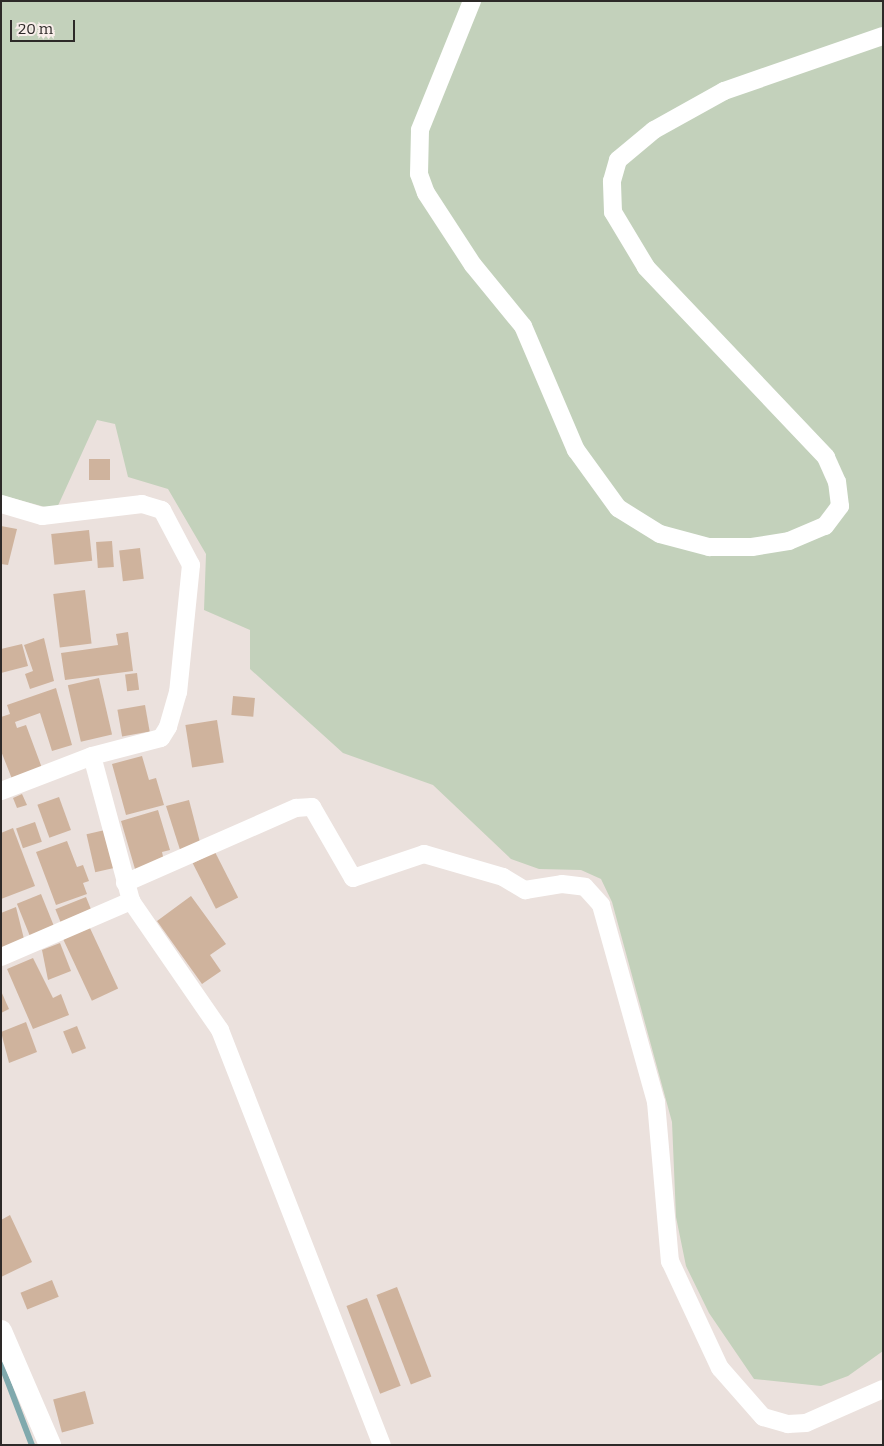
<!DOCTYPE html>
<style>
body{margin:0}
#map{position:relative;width:884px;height:1446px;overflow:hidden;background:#ebe1dd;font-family:Bitter,serif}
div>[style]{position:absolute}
.green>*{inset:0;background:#c3d1bb}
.stream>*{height:6px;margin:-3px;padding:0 3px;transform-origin:3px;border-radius:3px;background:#80a9ad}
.building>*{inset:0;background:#cfb39d;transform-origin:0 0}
.minor>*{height:18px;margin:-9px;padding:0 9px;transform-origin:9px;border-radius:9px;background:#fff}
.tertiary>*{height:22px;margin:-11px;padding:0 11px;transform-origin:11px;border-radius:11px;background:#fff}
span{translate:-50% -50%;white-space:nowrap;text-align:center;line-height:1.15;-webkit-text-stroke:4px #f8eeea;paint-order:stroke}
.frame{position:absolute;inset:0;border:2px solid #2d2928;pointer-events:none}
.scale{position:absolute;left:10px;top:20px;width:65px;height:22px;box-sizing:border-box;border:2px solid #2d2928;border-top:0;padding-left:6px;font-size:15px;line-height:18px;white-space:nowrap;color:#2d2928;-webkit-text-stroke:4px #f8eeea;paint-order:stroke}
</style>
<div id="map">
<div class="green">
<i style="clip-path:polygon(1px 1px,883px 1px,883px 1351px,848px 1376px,821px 1386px,754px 1379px,709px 1313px,686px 1266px,676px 1217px,672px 1122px,612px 902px,601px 879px,581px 870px,539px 869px,511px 859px,433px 785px,343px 753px,250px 669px,250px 630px,204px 610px,206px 554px,168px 489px,128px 477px,115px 424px,97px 420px,56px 510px,1px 495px)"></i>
</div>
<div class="stream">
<i style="left:1px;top:1364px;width:87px;rotate:69.1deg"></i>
</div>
<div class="building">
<i style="left:110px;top:459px;width:21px;height:21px;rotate:90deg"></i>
<i style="clip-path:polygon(1px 526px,17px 529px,8px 565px,1px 564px)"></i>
<i style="left:89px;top:530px;width:31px;height:38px;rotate:84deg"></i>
<i style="left:112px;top:541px;width:26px;height:16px;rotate:86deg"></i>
<i style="left:140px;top:548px;width:31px;height:21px;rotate:83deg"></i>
<i style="left:85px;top:590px;width:54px;height:32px;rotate:83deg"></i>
<i style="clip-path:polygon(128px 632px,133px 671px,65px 680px,61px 653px,118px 645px,116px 634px)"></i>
<i style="clip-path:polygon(44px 638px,54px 681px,30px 689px,25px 674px,33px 671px,24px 645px)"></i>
<i style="clip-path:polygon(22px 644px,28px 666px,1px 673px,1px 649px)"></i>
<i style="left:137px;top:673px;width:17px;height:12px;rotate:83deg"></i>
<i style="left:99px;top:678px;width:58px;height:32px;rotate:77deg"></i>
<i style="clip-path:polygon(56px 688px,72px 745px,52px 751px,40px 713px,15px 722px,17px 728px,26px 725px,42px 768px,12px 779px,1px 751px,1px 717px,10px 714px,7px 705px)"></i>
<i style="left:233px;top:696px;width:22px;height:19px;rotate:5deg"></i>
<i style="left:145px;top:705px;width:27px;height:28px;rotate:80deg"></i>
<i style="left:217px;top:720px;width:43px;height:32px;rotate:81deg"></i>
<i style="clip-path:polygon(142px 756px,149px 780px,156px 778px,164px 805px,126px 815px,112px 764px)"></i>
<i style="clip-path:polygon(22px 794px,27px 805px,17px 808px,13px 798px)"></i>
<i style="left:59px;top:797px;width:35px;height:23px;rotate:70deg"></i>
<i style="clip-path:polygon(189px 800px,201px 846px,182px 856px,166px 806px)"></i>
<i style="clip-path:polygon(158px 810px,170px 850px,162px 852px,164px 861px,135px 869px,121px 821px)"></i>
<i style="left:35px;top:822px;width:21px;height:20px;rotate:71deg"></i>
<i style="clip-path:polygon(13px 828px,35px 886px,1px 899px,1px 833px)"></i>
<i style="left:105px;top:830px;width:39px;height:19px;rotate:77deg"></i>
<i style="clip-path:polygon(67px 841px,77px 867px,83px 865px,89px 881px,83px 883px,87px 894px,56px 905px,36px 852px)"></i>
<i style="left:215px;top:852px;width:51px;height:25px;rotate:63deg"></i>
<i style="left:41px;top:894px;width:35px;height:26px;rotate:68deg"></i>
<i style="clip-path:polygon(191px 896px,226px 944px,210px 955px,221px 971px,202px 984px,157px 921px)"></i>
<i style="left:86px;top:897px;width:16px;height:33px;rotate:68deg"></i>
<i style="clip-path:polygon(16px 907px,24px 939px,1px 949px,1px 913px)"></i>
<i style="left:89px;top:926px;width:69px;height:29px;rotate:65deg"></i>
<i style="clip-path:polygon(60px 943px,71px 971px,48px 980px,42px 950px)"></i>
<i style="clip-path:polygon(33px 958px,53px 998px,61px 994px,69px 1015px,33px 1029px,7px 969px)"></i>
<i style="clip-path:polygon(1px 991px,9px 1009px,1px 1013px)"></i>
<i style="clip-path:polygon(26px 1022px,37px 1052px,9px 1063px,1px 1032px)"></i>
<i style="left:77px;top:1026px;width:24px;height:15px;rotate:68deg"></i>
<i style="clip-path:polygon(10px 1215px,32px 1262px,1px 1277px,1px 1220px)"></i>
<i style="left:52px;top:1280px;width:18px;height:34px;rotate:68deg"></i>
<i style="left:397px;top:1287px;width:96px;height:22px;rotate:69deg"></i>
<i style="left:367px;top:1298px;width:94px;height:22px;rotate:69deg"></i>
<i style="left:85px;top:1391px;width:34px;height:33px;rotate:75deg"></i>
</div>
<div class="minor">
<i style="left:472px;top:1px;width:139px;rotate:112deg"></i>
<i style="left:420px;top:130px;width:44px;rotate:91.3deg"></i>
<i style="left:419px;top:174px;width:20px;rotate:70deg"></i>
<i style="left:426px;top:193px;width:86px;rotate:56.9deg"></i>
<i style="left:473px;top:265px;width:79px;rotate:50.7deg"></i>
<i style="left:523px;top:326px;width:135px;rotate:66.9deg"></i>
<i style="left:576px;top:450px;width:72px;rotate:54.1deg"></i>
<i style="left:618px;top:508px;width:49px;rotate:31.8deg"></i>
<i style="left:660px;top:534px;width:51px;rotate:14.9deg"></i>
<i style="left:709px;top:547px;width:43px"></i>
<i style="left:752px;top:547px;width:37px;rotate:-9deg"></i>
<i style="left:789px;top:541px;width:39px;rotate:-23deg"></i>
<i style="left:825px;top:526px;width:25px;rotate:-53deg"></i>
<i style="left:840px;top:506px;width:24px;rotate:-97deg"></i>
<i style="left:837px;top:482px;width:27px;rotate:-114deg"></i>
<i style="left:826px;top:457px;width:262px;rotate:-133.5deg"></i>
<i style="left:646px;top:267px;width:64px;rotate:-121deg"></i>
<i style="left:613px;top:212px;width:31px;rotate:-92deg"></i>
<i style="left:612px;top:181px;width:22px;rotate:-74deg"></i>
<i style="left:618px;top:160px;width:47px;rotate:-39.8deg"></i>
<i style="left:654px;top:130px;width:80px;rotate:-29.1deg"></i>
<i style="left:724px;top:91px;width:168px;rotate:-19.1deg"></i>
<i style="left:1px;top:504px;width:43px;rotate:16.3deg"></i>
<i style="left:42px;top:516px;width:101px;rotate:-6.8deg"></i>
<i style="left:142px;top:504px;width:21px;rotate:17deg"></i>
<i style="left:162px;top:510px;width:62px;rotate:62.2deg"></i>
<i style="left:191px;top:565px;width:128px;rotate:95.8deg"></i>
<i style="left:178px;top:692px;width:36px;rotate:106deg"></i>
<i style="left:168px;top:727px;width:13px;rotate:122deg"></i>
<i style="left:161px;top:738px;width:71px;rotate:165.4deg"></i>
<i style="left:1px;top:791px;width:97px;rotate:-21deg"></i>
<i style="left:92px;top:756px;width:150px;rotate:74.9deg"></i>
<i style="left:131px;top:901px;width:157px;rotate:55.4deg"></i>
<i style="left:220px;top:1030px;width:445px;rotate:68.7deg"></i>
<i style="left:125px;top:883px;width:187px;rotate:-23.7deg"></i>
<i style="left:296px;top:808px;width:16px;rotate:-4deg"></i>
<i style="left:312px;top:807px;width:82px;rotate:60deg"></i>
<i style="left:353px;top:878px;width:75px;rotate:-18.7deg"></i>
<i style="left:424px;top:854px;width:82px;rotate:16.2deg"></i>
<i style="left:503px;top:877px;width:26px;rotate:31deg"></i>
<i style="left:525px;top:890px;width:37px;rotate:-9deg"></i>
<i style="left:562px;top:884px;width:23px;rotate:7deg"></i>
<i style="left:585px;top:887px;width:24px;rotate:48deg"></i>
<i style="left:601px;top:905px;width:205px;rotate:74.4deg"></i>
<i style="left:656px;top:1102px;width:160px;rotate:85deg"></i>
<i style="left:670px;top:1261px;width:118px;rotate:65deg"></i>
<i style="left:720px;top:1368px;width:65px;rotate:48.7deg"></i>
<i style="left:763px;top:1417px;width:26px;rotate:16deg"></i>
<i style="left:788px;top:1424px;width:18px;rotate:-3deg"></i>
<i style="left:806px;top:1423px;width:84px;rotate:-23.8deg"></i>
<i style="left:1px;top:957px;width:142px;rotate:-23.3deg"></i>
</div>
<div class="tertiary">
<i style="left:1px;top:1331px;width:124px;rotate:66.7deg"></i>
</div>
<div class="frame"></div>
<div class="scale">20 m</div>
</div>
